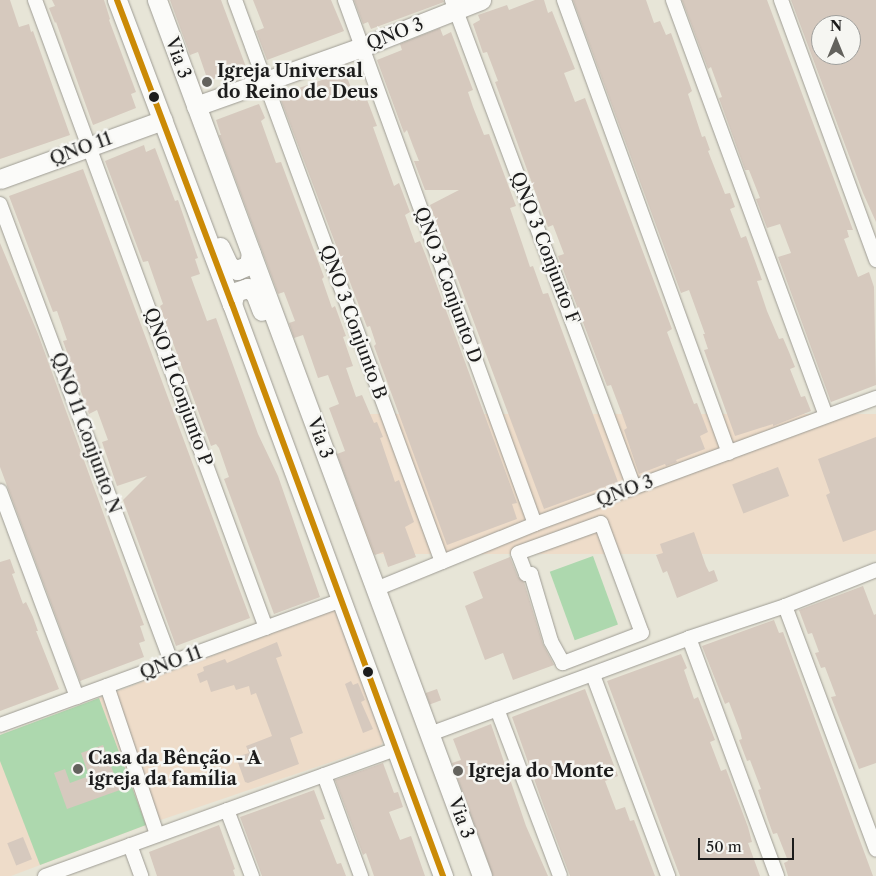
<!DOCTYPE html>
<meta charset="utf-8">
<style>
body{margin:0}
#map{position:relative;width:876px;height:876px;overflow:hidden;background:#e7e5d7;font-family:"Libre Caslon Text",serif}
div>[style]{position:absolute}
.built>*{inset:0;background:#eedcc9;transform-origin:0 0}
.green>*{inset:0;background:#add8ae;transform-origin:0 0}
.building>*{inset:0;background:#d6c9be;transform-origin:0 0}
.roads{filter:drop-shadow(0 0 1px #9e9c94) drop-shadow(0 0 1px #9e9c94)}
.street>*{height:14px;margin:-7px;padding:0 7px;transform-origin:7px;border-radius:7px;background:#fbfbf9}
.secondary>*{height:19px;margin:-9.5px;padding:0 9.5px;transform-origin:9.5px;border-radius:9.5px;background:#fbfbf9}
.bus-1>*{height:6px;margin:-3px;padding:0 3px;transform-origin:3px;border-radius:3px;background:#cb8a06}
.dots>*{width:14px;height:14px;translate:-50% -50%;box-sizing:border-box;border:2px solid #f6f6f2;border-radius:50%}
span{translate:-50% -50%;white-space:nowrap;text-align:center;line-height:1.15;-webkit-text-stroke:5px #f6f6f2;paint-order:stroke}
.street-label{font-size:18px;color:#1c1c1c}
.poi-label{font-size:18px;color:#1c1c1c;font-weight:700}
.left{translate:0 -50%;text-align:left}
.north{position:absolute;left:811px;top:15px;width:50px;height:50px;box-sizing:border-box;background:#f6f6f2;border:1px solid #9f9f9c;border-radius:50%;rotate:0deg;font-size:14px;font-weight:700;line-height:20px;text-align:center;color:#1c1c1c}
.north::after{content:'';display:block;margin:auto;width:18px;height:22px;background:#63625d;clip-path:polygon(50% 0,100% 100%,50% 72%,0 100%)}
.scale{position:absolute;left:698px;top:838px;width:96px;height:22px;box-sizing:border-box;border:2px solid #1c1c1c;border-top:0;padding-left:6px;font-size:15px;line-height:18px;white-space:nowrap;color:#1c1c1c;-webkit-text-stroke:4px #f6f6f2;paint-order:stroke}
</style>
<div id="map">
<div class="built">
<i style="left:876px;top:414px;width:140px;height:521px;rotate:90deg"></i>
<i style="clip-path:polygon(335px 610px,384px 740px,381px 745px,146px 825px,11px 876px,0 876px,0 735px)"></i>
</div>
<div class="green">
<i style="left:593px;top:556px;width:73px;height:46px;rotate:70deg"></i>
<i style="clip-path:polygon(99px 698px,146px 825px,40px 865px,0 761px,0 735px)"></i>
</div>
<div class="building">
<i style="clip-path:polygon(0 0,10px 0,19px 27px,29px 24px,31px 32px,33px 31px,70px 135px,0 159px)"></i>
<i style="clip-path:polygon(52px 0,104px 0,110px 19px,109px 20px,136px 92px,131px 94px,136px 108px,93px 125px,56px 22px,55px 23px,49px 8px,55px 6px)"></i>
<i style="clip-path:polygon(170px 0,221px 0,246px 67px,208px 81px,198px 52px,190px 55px)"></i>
<i style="clip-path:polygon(253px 0,331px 0,344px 31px,267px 60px,256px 31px,264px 28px)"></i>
<i style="clip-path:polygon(354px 0,443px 0,444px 2px,371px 29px,368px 22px,363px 24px)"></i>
<i style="clip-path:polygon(535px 0,544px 0,548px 13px,552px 11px,569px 54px,575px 69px,564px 73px,575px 102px,585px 98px,672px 329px,667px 332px,694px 404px,697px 403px,708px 432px,700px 436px,705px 449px,676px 460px,677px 462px,666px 466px,665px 464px,639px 474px,624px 430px,627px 428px,622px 414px,611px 385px,607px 386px,558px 256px,564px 254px,553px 225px,548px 227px,495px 82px,498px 81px,487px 52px,483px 53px,473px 24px,480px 20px,478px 15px,507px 5px,509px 10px)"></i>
<i style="clip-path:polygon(573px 0,646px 0,654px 23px,660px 21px,666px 35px,671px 33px,692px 91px,688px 94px,702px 137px,705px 136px,710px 150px,708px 151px,725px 194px,730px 193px,735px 207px,730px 209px,741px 238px,746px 236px,762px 280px,757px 281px,767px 311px,779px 339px,783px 338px,789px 352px,795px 367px,790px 369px,801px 397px,805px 396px,811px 411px,773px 426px,773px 424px,735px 436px,704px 350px,708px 349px,703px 334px,705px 334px,689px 290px,681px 293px)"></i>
<i style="clip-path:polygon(682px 0,767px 0,853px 230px,847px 230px,849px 237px,844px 239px,858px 277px,869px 272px,874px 287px,876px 385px,831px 402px,778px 257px,791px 253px,780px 224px,767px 228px,756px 199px,760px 198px,749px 170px,745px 170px,719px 98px,722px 97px,711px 67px,708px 69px)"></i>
<i style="clip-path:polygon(evenodd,791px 0,876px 0,876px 222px,863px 193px,791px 0,821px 25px,851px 25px,851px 47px,854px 55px,821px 55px,821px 25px)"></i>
<i style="clip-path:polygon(440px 28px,443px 36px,451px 32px,473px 90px,468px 92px,473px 107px,484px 135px,489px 134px,516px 206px,510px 208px,523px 246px,530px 267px,533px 266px,543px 294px,548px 293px,618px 482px,544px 509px,430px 205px,459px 190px,425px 190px,414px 161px,419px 161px,413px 146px,407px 130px,404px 133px,377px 60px,402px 50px,400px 44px)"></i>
<i style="clip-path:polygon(345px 72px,356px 101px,366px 97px,377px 126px,373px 127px,394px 186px,399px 183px,410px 212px,405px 215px,415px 243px,420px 241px,426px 256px,517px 503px,512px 504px,517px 519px,447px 545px,374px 346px,376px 344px,370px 326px,367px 327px,279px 95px)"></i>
<i style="clip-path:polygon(259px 104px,265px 118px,261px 121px,276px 163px,281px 162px,324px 277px,322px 279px,332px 308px,335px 306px,346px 336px,343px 337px,353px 366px,346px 368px,356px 397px,362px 395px,374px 423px,377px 422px,383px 437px,380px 438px,395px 482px,399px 480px,414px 522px,405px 527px,416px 557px,388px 567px,383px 552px,375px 555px,337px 454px,345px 451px,329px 408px,339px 404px,328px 375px,318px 378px,303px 335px,294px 338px,289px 323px,295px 321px,284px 292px,278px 294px,219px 135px,221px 135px,216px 120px)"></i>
<i style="clip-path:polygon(144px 145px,146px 152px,155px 148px,175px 201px,178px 200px,198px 258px,195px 259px,200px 274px,191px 277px,207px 321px,216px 318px,258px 434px,278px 476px,320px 597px,274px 614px,224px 479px,229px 477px,219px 448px,216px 444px,211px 446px,165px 321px,160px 306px,163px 304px,148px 261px,143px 262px,105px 161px)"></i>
<i style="clip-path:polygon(83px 169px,250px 618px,176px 646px,123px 500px,147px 476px,117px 486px,102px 442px,108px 440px,97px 410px,89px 414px,63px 341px,67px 340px,57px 311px,53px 312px,9px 196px)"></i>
<i style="clip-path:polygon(0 243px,38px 334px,144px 625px,140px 626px,145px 641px,139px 643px,144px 657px,80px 681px,0 467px)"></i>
<i style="clip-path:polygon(876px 437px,876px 530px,843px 542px,826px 495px,830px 493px,818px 459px)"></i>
<i style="left:778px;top:467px;width:31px;height:49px;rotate:69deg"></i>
<i style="clip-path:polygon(694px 532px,706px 566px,709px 572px,714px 570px,718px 581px,677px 598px,667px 571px,663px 573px,656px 555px,663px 553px,660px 544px)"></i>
<i style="clip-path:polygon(510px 557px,518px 577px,524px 582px,543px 644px,554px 665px,513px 680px,503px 653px,485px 660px,465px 606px,483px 598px,473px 572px)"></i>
<i style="clip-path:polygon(10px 559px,15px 573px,12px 574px,23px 604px,26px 602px,33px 617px,38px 631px,36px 631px,59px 689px,0 711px,0 562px)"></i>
<i style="clip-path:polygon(863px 586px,874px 615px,876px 614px,876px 763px,859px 769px,831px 697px,836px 696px,825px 667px,821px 668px,815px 653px,819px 652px,812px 633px,808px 634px,799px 610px)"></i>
<i style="clip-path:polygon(774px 620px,779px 633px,783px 632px,873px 876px,788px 876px,784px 863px,788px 861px,777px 833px,773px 834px,768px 820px,758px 790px,761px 789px,750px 760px,747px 761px,739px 740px,742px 739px,740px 731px,729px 702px,725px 704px,702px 646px)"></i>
<i style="clip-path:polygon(277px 642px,282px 656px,276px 658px,303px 733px,290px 738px,299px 764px,248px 783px,245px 782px,236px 757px,249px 753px,246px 746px,272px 736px,256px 693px,251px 695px,249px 686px,236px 690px,234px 685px,211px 692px,207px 680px,200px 683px,197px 674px,204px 671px,203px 667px,225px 659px,227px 663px)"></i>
<i style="clip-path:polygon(681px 654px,687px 668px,684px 670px,694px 699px,698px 697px,715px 740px,710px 742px,721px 771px,726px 769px,748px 827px,752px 842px,748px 843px,760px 876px,680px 876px,607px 681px)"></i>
<i style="clip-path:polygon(351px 681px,353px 685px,358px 683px,365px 700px,361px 702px,373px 729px,363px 733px,345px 684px)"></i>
<i style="left:437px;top:689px;width:12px;height:12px;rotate:70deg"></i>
<i style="clip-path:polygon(585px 689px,618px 776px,605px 781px,616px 810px,625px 807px,630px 821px,634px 820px,655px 876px,570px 876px,543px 804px,512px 717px)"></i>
<i style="clip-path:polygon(491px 724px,526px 826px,548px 876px,493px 876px,452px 763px,461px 760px,453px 739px)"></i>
<i style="clip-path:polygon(103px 745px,120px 790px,67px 809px,54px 773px,65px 769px,70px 783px,89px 776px,81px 753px)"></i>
<i style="clip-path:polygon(383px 763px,394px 793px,398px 792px,403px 807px,389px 812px,400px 840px,411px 836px,425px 876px,374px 876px,366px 853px,363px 855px,335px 780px)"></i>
<i style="clip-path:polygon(314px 790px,325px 819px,320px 820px,337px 864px,341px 863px,346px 876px,262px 876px,240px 817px)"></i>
<i style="clip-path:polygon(219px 825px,235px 869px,233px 870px,235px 876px,157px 876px,149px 852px)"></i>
<i style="left:23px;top:837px;width:24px;height:17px;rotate:68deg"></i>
</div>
<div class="roads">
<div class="street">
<i style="left:35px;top:0;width:669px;rotate:69.8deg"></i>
<i style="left:235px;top:0;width:599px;rotate:69.78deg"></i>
<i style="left:345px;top:0;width:557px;rotate:70.07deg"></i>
<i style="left:452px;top:0;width:520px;rotate:69.51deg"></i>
<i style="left:564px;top:0;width:482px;rotate:70deg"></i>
<i style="left:673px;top:0;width:443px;rotate:69.8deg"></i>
<i style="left:781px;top:0;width:277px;rotate:69.9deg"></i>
<i style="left:0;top:204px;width:489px;rotate:69.5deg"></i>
<i style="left:0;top:491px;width:220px;rotate:69.5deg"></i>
<i style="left:601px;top:523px;width:117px;rotate:69.6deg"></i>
<i style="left:642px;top:633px;width:85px;rotate:159.2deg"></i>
<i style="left:563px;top:663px;width:25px;rotate:-119deg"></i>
<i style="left:551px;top:641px;width:70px;rotate:-106.6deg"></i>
<i style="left:531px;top:574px;width:5px;rotate:180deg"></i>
<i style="left:526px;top:574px;width:22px;rotate:-111deg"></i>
<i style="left:518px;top:553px;width:88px;rotate:-19.9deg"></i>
<i style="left:376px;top:589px;width:172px;rotate:-22.2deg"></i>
<i style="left:535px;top:524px;width:364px;rotate:-20.3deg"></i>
<i style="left:785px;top:606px;width:260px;rotate:69.5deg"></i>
<i style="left:689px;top:638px;width:254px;rotate:69.7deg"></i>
<i style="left:593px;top:675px;width:215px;rotate:69.5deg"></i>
<i style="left:107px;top:686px;width:157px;rotate:71.4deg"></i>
<i style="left:497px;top:709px;width:178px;rotate:69.3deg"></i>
<i style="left:0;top:725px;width:363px;rotate:-20.1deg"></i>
<i style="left:430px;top:734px;width:276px;rotate:-20.3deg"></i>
<i style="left:689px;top:638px;width:101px;rotate:-18.4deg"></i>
<i style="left:785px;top:606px;width:98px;rotate:-21.6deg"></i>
<i style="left:324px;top:775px;width:108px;rotate:69.9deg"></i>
<i style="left:227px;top:810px;width:71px;rotate:69.3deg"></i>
<i style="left:130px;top:845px;width:33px;rotate:70deg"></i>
<i style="left:45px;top:876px;width:373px;rotate:-19.9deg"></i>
</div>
<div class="secondary">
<i style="left:117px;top:0;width:325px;rotate:69.3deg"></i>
<i style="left:232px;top:304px;width:610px;rotate:69.75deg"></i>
<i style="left:157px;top:0;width:934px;rotate:69.64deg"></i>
<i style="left:196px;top:106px;width:176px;rotate:-19.6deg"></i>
<i style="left:362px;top:47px;width:128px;rotate:-21.6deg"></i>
<i style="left:0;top:179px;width:173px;rotate:-19.9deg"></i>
<i style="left:220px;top:247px;width:21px;rotate:65deg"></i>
<i style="left:229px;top:266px;width:9px;rotate:27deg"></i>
<i style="left:237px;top:270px;width:13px;rotate:-23deg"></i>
<i style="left:249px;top:265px;width:12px;rotate:-81deg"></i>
<i style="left:232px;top:304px;width:12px;rotate:-76deg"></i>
<i style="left:235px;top:292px;width:13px;rotate:-18deg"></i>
<i style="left:247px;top:288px;width:9px;rotate:32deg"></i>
<i style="left:255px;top:293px;width:19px;rotate:69deg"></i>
</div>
</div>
<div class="bus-1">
<i style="left:117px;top:0;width:325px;rotate:69.3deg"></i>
<i style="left:232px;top:304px;width:610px;rotate:69.75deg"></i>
</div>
<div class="dots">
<i style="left:207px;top:82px;background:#63625d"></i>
<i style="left:154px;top:97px;background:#1c1c1c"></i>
<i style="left:368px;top:672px;background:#1c1c1c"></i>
<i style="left:78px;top:769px;background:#63625d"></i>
<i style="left:458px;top:771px;background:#63625d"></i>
</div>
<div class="street-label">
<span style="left:395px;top:34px;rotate:-21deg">QNO 3</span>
<span style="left:178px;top:58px;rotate:70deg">Via 3</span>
<span style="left:81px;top:149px;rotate:-20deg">QNO 11</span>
<span style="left:545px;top:248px;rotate:69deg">QNO 3 Conjunto F</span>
<span style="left:448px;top:285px;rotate:70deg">QNO 3 Conjunto D</span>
<span style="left:353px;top:322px;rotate:70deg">QNO 3 Conjunto B</span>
<span style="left:178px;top:387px;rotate:70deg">QNO 11 Conjunto P</span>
<span style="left:86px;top:433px;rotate:70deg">QNO 11 Conjunto N</span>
<span style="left:320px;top:438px;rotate:70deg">Via 3</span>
<span style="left:625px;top:491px;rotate:-20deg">QNO 3</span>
<span style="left:171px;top:663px;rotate:-20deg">QNO 11</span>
<span style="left:461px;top:818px;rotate:70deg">Via 3</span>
</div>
<div class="poi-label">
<span class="left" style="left:217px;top:82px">Igreja Universal<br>do Reino de Deus</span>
<span class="left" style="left:88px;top:769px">Casa da Bênção - A<br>igreja da família</span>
<span class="left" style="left:468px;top:771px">Igreja do Monte</span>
</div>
<div class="north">N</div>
<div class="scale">50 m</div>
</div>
